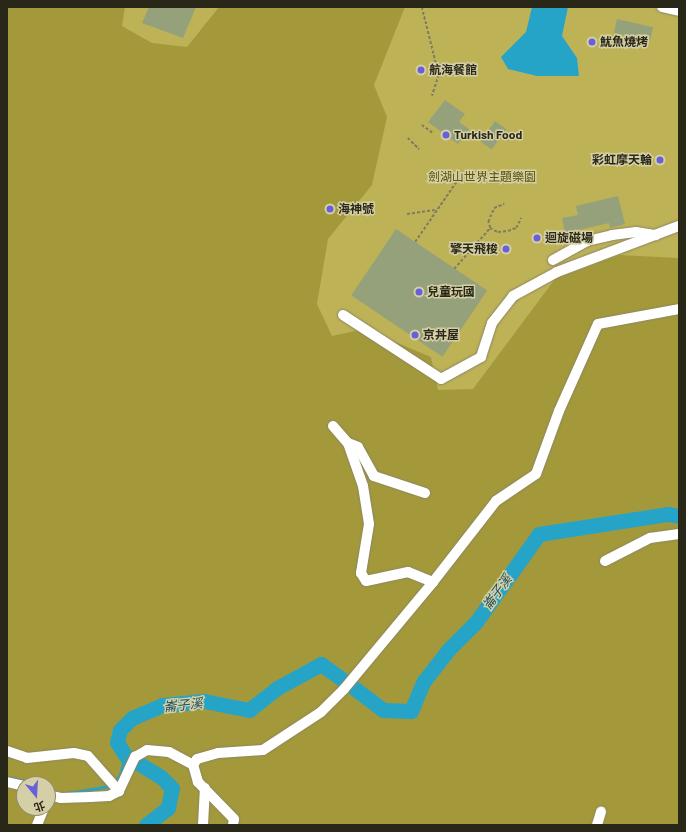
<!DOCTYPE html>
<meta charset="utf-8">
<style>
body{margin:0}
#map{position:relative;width:686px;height:832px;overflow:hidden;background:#d4cfa6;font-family:Barlow,"Noto Sans TC",sans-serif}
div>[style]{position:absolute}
.green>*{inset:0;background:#beb257}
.forest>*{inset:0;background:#a4993a}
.water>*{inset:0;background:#25a4c8}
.stream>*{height:2.5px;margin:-1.25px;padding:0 1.25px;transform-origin:1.25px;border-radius:1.25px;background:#25a4c8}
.river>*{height:15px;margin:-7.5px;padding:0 7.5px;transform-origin:7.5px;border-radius:7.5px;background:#25a4c8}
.building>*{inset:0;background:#95a17b;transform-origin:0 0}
.path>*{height:1.5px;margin-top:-0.75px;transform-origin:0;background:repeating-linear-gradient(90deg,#7f7c5f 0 3px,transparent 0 5px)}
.roads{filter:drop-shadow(0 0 1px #8c8761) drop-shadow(0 0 1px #8c8761)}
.minor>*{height:10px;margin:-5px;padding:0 5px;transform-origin:5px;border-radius:5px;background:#fff}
.dots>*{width:11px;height:11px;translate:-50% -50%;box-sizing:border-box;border:2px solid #d4cfa6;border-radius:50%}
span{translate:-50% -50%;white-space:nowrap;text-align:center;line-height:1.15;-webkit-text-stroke:3px #d4cfa6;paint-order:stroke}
.poi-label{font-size:12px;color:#292717;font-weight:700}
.left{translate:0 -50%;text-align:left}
.right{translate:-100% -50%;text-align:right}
.park-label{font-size:12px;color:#5a5207}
.water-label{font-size:13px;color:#1b4d5c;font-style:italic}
.frame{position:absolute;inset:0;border:8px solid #292717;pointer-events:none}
.north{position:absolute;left:16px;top:776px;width:40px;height:40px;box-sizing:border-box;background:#d4cfa6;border:1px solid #908c6d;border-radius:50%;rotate:162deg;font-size:11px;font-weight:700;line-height:16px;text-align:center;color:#292717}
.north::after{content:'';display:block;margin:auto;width:14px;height:18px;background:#6960d9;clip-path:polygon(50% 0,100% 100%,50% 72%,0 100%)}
</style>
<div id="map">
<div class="green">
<i style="clip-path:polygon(7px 7px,679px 7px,679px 277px,426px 572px)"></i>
</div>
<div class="forest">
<i style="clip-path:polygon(evenodd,7px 7px,125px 7px,122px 26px,152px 43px,187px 47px,219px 7px,405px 7px,374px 85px,387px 117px,372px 185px,328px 239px,317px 304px,332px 336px,364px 329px,431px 357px,438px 390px,473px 389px,555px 279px,619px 255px,679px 258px,679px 825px,7px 825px,7px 7px,24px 784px,48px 784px,48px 808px,24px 808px,24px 784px)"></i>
</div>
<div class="water">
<i style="clip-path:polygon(532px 7px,568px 7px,562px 36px,577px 58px,579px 76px,537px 76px,508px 69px,501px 57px,526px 32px)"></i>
</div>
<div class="stream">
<i style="left:7px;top:777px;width:32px;rotate:13deg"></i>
<i style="left:114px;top:782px;width:9px;rotate:-49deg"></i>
<i style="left:120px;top:775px;width:21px;rotate:-76deg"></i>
<i style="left:48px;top:789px;width:8px;rotate:23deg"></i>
<i style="left:61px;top:794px;width:51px;rotate:-9.1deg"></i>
</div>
<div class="river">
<i style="left:354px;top:688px;width:36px;rotate:37deg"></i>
<i style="left:383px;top:710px;width:28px;rotate:2deg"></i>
<i style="left:411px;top:711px;width:33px;rotate:-67deg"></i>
<i style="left:424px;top:681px;width:41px;rotate:-52deg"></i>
<i style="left:449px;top:649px;width:38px;rotate:-45deg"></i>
<i style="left:476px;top:622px;width:108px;rotate:-54.4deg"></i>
<i style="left:539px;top:534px;width:131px;rotate:-8.8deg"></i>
<i style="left:668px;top:514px;width:11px;rotate:10deg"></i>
<i style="left:146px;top:825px;width:28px;rotate:-38deg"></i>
<i style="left:168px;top:808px;width:20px;rotate:-79deg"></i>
<i style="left:172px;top:788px;width:16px;rotate:-135deg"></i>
<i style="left:161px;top:777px;width:42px;rotate:-148.6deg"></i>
<i style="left:125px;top:755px;width:15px;rotate:-122deg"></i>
<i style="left:117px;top:742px;width:12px;rotate:-76deg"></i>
<i style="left:120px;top:730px;width:17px;rotate:-45deg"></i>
<i style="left:132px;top:718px;width:34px;rotate:-23deg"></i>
<i style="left:163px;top:705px;width:41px;rotate:-5.6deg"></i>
<i style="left:204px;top:701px;width:46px;rotate:11.3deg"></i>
<i style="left:249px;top:710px;width:36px;rotate:-38deg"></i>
<i style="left:277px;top:688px;width:50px;rotate:-28.6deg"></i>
<i style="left:321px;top:664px;width:27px;rotate:36deg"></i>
</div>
<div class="building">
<i style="clip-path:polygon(149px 7px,196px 7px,183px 38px,142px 23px)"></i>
<i style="left:617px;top:19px;width:37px;height:14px;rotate:13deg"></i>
<i style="clip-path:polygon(445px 100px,465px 114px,459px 122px,469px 129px,458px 144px,428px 122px)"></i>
<i style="left:495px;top:121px;width:14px;height:25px;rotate:36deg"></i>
<i style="clip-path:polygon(618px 196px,625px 224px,610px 228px,609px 223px,565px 233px,562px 218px,578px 215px,576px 206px)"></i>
<i style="left:396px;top:229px;width:110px;height:80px;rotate:34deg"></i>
</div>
<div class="path">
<i style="left:422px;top:7px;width:70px;rotate:76deg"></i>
<i style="left:439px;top:75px;width:22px;rotate:108deg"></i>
<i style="left:422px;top:125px;width:14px;rotate:36deg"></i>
<i style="left:408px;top:138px;width:16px;rotate:45deg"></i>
<i style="left:407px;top:214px;width:28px;rotate:-8deg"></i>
<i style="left:490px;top:228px;width:9px;rotate:27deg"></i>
<i style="left:498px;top:232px;width:10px;rotate:-6deg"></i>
<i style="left:508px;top:231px;width:9px;rotate:-21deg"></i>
<i style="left:516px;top:228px;width:11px;rotate:-63deg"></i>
<i style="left:415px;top:242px;width:78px;rotate:-55.5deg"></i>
<i style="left:454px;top:269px;width:55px;rotate:-48.7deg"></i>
<i style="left:490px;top:228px;width:6px;rotate:-108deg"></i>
<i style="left:488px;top:222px;width:15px;rotate:-67deg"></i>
<i style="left:494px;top:208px;width:11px;rotate:-22deg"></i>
</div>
<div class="roads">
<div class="minor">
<i style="left:662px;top:7px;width:17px;rotate:13deg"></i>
<i style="left:553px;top:260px;width:39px;rotate:-29deg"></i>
<i style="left:587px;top:241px;width:26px;rotate:-13deg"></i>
<i style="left:612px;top:235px;width:24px;rotate:-7deg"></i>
<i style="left:636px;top:232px;width:20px;rotate:9deg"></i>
<i style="left:343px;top:315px;width:117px;rotate:33.1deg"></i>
<i style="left:441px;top:379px;width:46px;rotate:-28.8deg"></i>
<i style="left:481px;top:357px;width:36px;rotate:-72deg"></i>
<i style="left:492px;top:323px;width:34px;rotate:-52deg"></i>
<i style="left:513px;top:296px;width:50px;rotate:-28.6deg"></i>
<i style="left:557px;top:272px;width:130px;rotate:-20.7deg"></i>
<i style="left:333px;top:426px;width:23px;rotate:49deg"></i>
<i style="left:425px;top:493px;width:54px;rotate:-161.6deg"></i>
<i style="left:374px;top:476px;width:33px;rotate:-119deg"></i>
<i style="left:358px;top:447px;width:11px;rotate:-158deg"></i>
<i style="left:348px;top:443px;width:46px;rotate:70.8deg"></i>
<i style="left:363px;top:486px;width:38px;rotate:81deg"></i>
<i style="left:369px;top:524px;width:50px;rotate:99.3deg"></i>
<i style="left:361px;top:573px;width:9px;rotate:58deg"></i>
<i style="left:366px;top:581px;width:43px;rotate:-12.1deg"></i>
<i style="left:408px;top:572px;width:27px;rotate:22deg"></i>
<i style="left:605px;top:561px;width:51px;rotate:-27.1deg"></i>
<i style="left:650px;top:538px;width:29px;rotate:-8deg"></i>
<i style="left:7px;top:751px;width:21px;rotate:19deg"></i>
<i style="left:27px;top:758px;width:47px;rotate:-6.1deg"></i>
<i style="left:74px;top:753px;width:14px;rotate:12deg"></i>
<i style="left:88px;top:756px;width:47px;rotate:48.5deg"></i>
<i style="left:119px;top:791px;width:38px;rotate:-65deg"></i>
<i style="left:135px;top:757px;width:14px;rotate:-30deg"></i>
<i style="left:147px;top:750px;width:22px;rotate:5deg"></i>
<i style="left:169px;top:752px;width:27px;rotate:28deg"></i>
<i style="left:7px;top:782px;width:17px;rotate:13deg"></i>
<i style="left:48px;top:795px;width:13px;rotate:13deg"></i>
<i style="left:61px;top:798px;width:29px;rotate:-2deg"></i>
<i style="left:90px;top:797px;width:19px;rotate:-3deg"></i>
<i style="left:109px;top:796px;width:11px;rotate:-27deg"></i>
<i style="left:37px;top:825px;width:18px;rotate:-68deg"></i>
<i style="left:203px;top:825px;width:37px;rotate:-87deg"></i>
<i style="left:233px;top:825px;width:6px;rotate:-81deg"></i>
<i style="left:234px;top:819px;width:52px;rotate:-134.2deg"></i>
<i style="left:198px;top:782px;width:18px;rotate:-106deg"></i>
<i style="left:193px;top:765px;width:7px;rotate:-56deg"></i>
<i style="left:197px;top:759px;width:22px;rotate:-16deg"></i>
<i style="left:218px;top:753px;width:45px;rotate:-3.8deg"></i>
<i style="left:263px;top:750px;width:69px;rotate:-33.2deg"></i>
<i style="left:321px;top:712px;width:33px;rotate:-45deg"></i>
<i style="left:344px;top:689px;width:139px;rotate:-50.2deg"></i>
<i style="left:433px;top:582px;width:103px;rotate:-52.1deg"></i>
<i style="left:496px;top:501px;width:48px;rotate:-34deg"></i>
<i style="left:536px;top:474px;width:67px;rotate:-69.9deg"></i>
<i style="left:559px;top:411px;width:95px;rotate:-65.9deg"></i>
<i style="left:598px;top:324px;width:82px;rotate:-10.5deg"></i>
<i style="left:597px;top:825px;width:14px;rotate:-73deg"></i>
</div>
</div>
<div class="dots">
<i style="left:592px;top:42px;background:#6960d9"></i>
<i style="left:421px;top:70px;background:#6960d9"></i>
<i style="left:446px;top:135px;background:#6960d9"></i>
<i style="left:660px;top:160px;background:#6960d9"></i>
<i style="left:330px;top:209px;background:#6960d9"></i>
<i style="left:537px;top:238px;background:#6960d9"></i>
<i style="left:506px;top:249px;background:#6960d9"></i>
<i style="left:419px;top:292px;background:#6960d9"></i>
<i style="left:415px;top:335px;background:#6960d9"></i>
</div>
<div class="poi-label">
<span class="left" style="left:600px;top:42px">魷魚燒烤</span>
<span class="left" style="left:429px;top:70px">航海餐館</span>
<span class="left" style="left:454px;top:135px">Turkish Food</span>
<span class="right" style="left:652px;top:160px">彩虹摩天輪</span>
<span class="left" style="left:338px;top:209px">海神號</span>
<span class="left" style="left:545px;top:238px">迴旋磁場</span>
<span class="right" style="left:498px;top:249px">擎天飛梭</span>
<span class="left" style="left:427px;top:292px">兒童玩國</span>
<span class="left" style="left:423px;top:335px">京丼屋</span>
</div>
<div class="park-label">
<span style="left:482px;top:177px">劍湖山世界主題樂園</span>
</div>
<div class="water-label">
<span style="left:497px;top:592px;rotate:-54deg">崙子溪</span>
<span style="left:183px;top:705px;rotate:-6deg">崙子溪</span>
</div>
<div class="frame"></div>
<div class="north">北</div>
</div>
